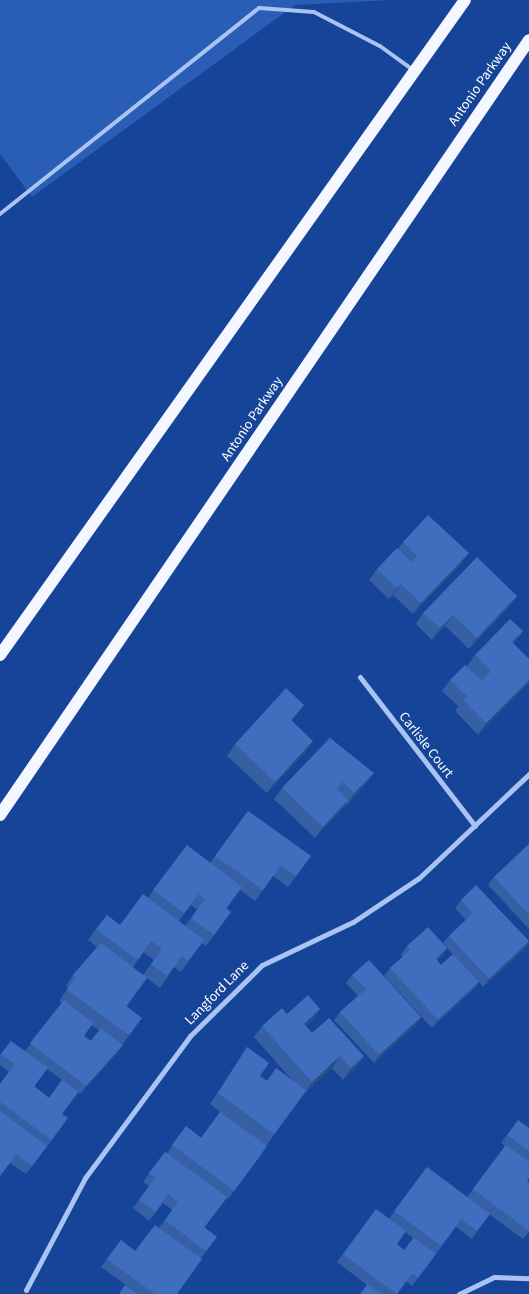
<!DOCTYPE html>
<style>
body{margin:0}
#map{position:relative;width:529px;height:1294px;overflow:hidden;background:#164498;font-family:"Source Sans 3",sans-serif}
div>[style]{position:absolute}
.green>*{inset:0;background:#295db6}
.lane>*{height:4px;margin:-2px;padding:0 2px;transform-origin:2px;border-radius:2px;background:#a9c4f2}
.street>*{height:5px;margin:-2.5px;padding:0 2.5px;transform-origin:2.5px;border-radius:2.5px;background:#a9c4f2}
.primary>*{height:12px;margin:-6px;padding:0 6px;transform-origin:6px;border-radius:6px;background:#f4f7ff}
.wall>*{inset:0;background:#365fa4}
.shaded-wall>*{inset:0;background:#2c4d86}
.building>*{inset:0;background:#3f6ebf}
span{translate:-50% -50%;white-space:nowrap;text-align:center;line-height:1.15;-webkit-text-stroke:4px #164498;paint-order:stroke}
.street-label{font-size:14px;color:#fff}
</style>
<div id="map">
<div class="green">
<i style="clip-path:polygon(0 0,391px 0,295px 5px,32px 197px,0 154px)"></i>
</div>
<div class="lane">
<i style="left:0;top:214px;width:331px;rotate:-38.5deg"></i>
<i style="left:259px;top:8px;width:55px;rotate:4.2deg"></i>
<i style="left:314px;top:12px;width:74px;rotate:27.3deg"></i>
<i style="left:380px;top:46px;width:41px;rotate:36deg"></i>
</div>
<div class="street">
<i style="left:360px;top:677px;width:188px;rotate:52.3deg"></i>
<i style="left:26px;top:1290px;width:127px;rotate:-62.2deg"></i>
<i style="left:85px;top:1178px;width:177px;rotate:-53.5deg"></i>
<i style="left:190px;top:1036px;width:101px;rotate:-44.6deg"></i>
<i style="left:262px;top:965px;width:101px;rotate:-25.3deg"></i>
<i style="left:353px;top:922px;width:79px;rotate:-33.7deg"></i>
<i style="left:419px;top:878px;width:151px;rotate:-43.4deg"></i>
<i style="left:459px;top:1294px;width:39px;rotate:-26deg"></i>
<i style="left:494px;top:1277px;width:35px;rotate:2deg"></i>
</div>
<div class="primary">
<i style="left:0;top:655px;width:803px;rotate:-54.63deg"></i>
<i style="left:0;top:815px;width:938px;rotate:-55.68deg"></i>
</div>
<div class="wall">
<i style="clip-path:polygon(403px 542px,461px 564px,413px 614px,393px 595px,389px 599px,369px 580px,377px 569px,398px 549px)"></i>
<i style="clip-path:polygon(517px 596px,509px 607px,469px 649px,445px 626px,432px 640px,416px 624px,423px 613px)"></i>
<i style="clip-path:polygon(523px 631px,514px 644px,529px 683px,478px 735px,455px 711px,458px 706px,442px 691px,450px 680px,467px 666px,475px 655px)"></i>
<i style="clip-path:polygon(304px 705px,292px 721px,305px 753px,267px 793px,227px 756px,235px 744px)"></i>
<i style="clip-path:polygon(330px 738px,366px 784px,347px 805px,346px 804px,340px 811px,315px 838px,274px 799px,282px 788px)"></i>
<i style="clip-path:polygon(evenodd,248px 811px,311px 856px,288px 887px,273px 876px,255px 901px,240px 890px,227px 908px,223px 923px,206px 946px,202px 943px,181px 972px,174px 967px,160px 988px,147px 978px,127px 1006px,134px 1029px,122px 1045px,117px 1053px,80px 1094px,78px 1093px,62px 1114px,62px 1127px,26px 1174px,10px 1163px,0 1176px,0 1084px,9px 1072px,0 1065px,0 1055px,11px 1041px,25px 1051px,62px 1003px,59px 1001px,68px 988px,66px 986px,73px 975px,97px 947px,88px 940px,96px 929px,120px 925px,148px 898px,153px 890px,210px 863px,248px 811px,191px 905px,197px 910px,185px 926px,179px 921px,191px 905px,248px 811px,143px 952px,154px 960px,143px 975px,133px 967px,143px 952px,248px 811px,91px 1025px,99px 1030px,91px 1041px,84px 1036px,91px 1025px,248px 811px,47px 1069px,62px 1080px,49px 1098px,34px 1087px,47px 1069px)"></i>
<i style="clip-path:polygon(529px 844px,529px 929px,488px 885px,494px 877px)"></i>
<i style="clip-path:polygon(evenodd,461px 900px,529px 942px,524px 950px,483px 987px,479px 982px,473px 990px,432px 1028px,384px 976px,390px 968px,403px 957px,401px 955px,407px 946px,443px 943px,449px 936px,466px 920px,455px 908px,461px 900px,447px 948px,453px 954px,441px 965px,437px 960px,442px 956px,447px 948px)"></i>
<i style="clip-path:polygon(352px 975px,421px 1017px,416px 1025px,374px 1063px,334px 1020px,340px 1012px,358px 996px,346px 983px)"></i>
<i style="clip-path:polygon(320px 1009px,312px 1020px,306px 1026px,312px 1033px,364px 1056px,356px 1068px,343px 1080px,332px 1068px,305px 1093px,266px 1146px,261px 1155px,228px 1199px,227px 1198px,205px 1227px,211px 1245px,201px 1258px,177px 1294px,138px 1294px,101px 1267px,121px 1240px,135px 1251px,159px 1228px,172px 1210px,163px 1203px,149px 1221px,133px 1208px,149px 1186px,143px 1182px,165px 1152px,167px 1153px,186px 1126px,201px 1138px,220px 1112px,210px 1104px,247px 1047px,260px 1076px,267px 1081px,294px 1082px,254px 1037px,262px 1026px,287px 1014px)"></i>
<i style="clip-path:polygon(evenodd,529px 1128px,529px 1178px,527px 1181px,529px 1232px,523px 1239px,489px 1214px,472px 1239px,456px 1227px,412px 1286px,406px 1281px,397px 1294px,360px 1294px,367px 1285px,337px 1262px,343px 1254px,389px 1219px,427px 1167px,467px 1197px,505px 1146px,501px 1143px,507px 1135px,529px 1128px,405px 1232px,413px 1238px,404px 1250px,397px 1244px,405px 1232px)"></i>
</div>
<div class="shaded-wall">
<i style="clip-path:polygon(469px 553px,461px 564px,413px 614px,421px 603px)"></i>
<i style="clip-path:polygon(401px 584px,393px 595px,389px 599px,397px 588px)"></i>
<i style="clip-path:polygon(517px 596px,509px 607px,469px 649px,477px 638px)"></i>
<i style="clip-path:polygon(453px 615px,445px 626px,432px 640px,440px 628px)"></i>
<i style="clip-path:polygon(523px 631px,515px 643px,504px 653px,512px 642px)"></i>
<i style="clip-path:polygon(529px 680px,529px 683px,478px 735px,486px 723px)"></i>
<i style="clip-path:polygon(304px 705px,296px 716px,283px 731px,291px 720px)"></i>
<i style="clip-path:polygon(313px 741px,305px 753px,267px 793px,275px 782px)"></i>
<i style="clip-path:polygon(374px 773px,366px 784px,347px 805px,354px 793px)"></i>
<i style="clip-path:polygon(348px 800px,340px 811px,315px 838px,323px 827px)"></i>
<i style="clip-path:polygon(529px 942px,524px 950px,483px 987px,489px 979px)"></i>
<i style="clip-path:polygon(447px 948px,442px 956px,430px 967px,436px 959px)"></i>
<i style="clip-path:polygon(479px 982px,473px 990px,432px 1028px,438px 1020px)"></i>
<i style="clip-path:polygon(320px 1009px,312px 1020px,296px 1035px,304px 1024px)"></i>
<i style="clip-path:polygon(421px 1017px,416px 1025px,374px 1063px,379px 1055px)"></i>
<i style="clip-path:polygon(123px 1045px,117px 1053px,80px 1094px,86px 1086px)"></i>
<i style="clip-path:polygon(340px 1056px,332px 1068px,305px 1093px,312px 1082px)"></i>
<i style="clip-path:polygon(364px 1056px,356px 1068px,343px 1080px,351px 1068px)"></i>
</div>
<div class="building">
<i style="clip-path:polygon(428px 515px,469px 553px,421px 603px,401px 584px,397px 588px,377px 569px,397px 548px,411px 562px,417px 556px,403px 542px)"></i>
<i style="clip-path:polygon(477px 557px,517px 596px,477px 638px,453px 615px,440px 628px,423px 613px)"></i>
<i style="clip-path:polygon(510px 619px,523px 631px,512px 642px,529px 659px,529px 680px,486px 723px,463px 700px,467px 696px,450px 680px,465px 665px,482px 681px,491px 671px,475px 655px)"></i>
<i style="clip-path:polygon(286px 688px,304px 705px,291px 720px,313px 741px,275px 782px,235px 744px)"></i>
<i style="clip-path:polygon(330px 738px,374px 773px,354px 793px,343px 782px,337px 789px,348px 800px,323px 827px,282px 788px)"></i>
<i style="clip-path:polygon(248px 811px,311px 856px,296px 876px,281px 865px,263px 890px,215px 856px)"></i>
<i style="clip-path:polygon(529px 844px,529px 915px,494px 877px)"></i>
<i style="clip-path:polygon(187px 845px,242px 887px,226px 908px,231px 912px,214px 935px,191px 918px,205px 899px,199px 894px,184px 913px,153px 890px)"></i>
<i style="clip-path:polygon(476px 885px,529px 941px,489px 979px,449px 936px,473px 913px,461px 900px)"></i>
<i style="clip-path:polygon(143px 894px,204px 940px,188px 961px,182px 956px,167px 976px,151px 964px,162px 949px,151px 941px,138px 960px,96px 929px,107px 915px,120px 925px)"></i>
<i style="clip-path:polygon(428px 927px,447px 948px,436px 959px,441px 965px,453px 954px,479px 982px,438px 1020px,390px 968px,410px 950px,407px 946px)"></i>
<i style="clip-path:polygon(101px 943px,147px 978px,126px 1006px,142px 1018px,129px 1035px,67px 990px,76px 977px,73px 975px)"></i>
<i style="clip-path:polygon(369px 960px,421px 1017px,379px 1055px,340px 1012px,366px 989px,352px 975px)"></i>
<i style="clip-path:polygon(308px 995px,320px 1009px,304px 1024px,312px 1033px,329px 1018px,364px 1056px,351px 1068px,340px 1056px,312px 1082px,262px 1026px,282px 1008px,287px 1014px)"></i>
<i style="clip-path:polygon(64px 1000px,93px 1023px,84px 1036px,91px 1041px,101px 1028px,123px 1045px,86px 1086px,30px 1043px)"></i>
<i style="clip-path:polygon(11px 1041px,48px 1068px,34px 1086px,49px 1098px,62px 1080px,78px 1092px,62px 1114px,68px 1118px,51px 1140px,0 1102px,0 1084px,15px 1064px,1px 1054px)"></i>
<i style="clip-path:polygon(247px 1047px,269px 1063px,260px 1076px,267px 1081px,276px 1068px,306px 1090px,274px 1134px,218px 1093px)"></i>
<i style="clip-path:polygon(0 1111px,47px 1146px,32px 1166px,16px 1154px,0 1176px)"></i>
<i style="clip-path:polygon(220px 1112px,267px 1146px,234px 1191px,172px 1145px,186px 1126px,201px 1138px)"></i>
<i style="clip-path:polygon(518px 1120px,529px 1128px,529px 1151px,507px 1135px)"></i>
<i style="clip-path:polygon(506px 1145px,529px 1162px,529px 1178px,527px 1181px,529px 1183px,529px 1231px,473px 1189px)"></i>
<i style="clip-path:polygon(165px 1152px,227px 1197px,204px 1227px,217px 1237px,206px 1251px,165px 1220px,178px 1202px,168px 1194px,155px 1212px,139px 1200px,155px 1178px,149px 1173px)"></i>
<i style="clip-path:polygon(427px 1167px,490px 1214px,477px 1231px,461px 1219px,441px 1246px,394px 1211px)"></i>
<i style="clip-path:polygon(376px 1209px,406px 1231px,397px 1244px,404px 1250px,414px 1238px,436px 1254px,418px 1278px,412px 1273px,397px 1294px,343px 1254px)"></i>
<i style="clip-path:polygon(155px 1225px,202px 1259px,177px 1294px,155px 1294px,107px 1259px,121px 1240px,135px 1251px)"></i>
<i style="clip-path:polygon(368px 1284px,381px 1294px,360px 1294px)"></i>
<i style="clip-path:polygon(125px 1285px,138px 1294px,119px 1294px)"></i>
</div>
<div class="street-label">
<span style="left:480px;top:84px;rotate:-55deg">Antonio Parkway</span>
<span style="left:252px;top:419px;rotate:-56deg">Antonio Parkway</span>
<span style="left:426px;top:745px;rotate:52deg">Carlisle Court</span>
<span style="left:217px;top:993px;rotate:-45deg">Langford Lane</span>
</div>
</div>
